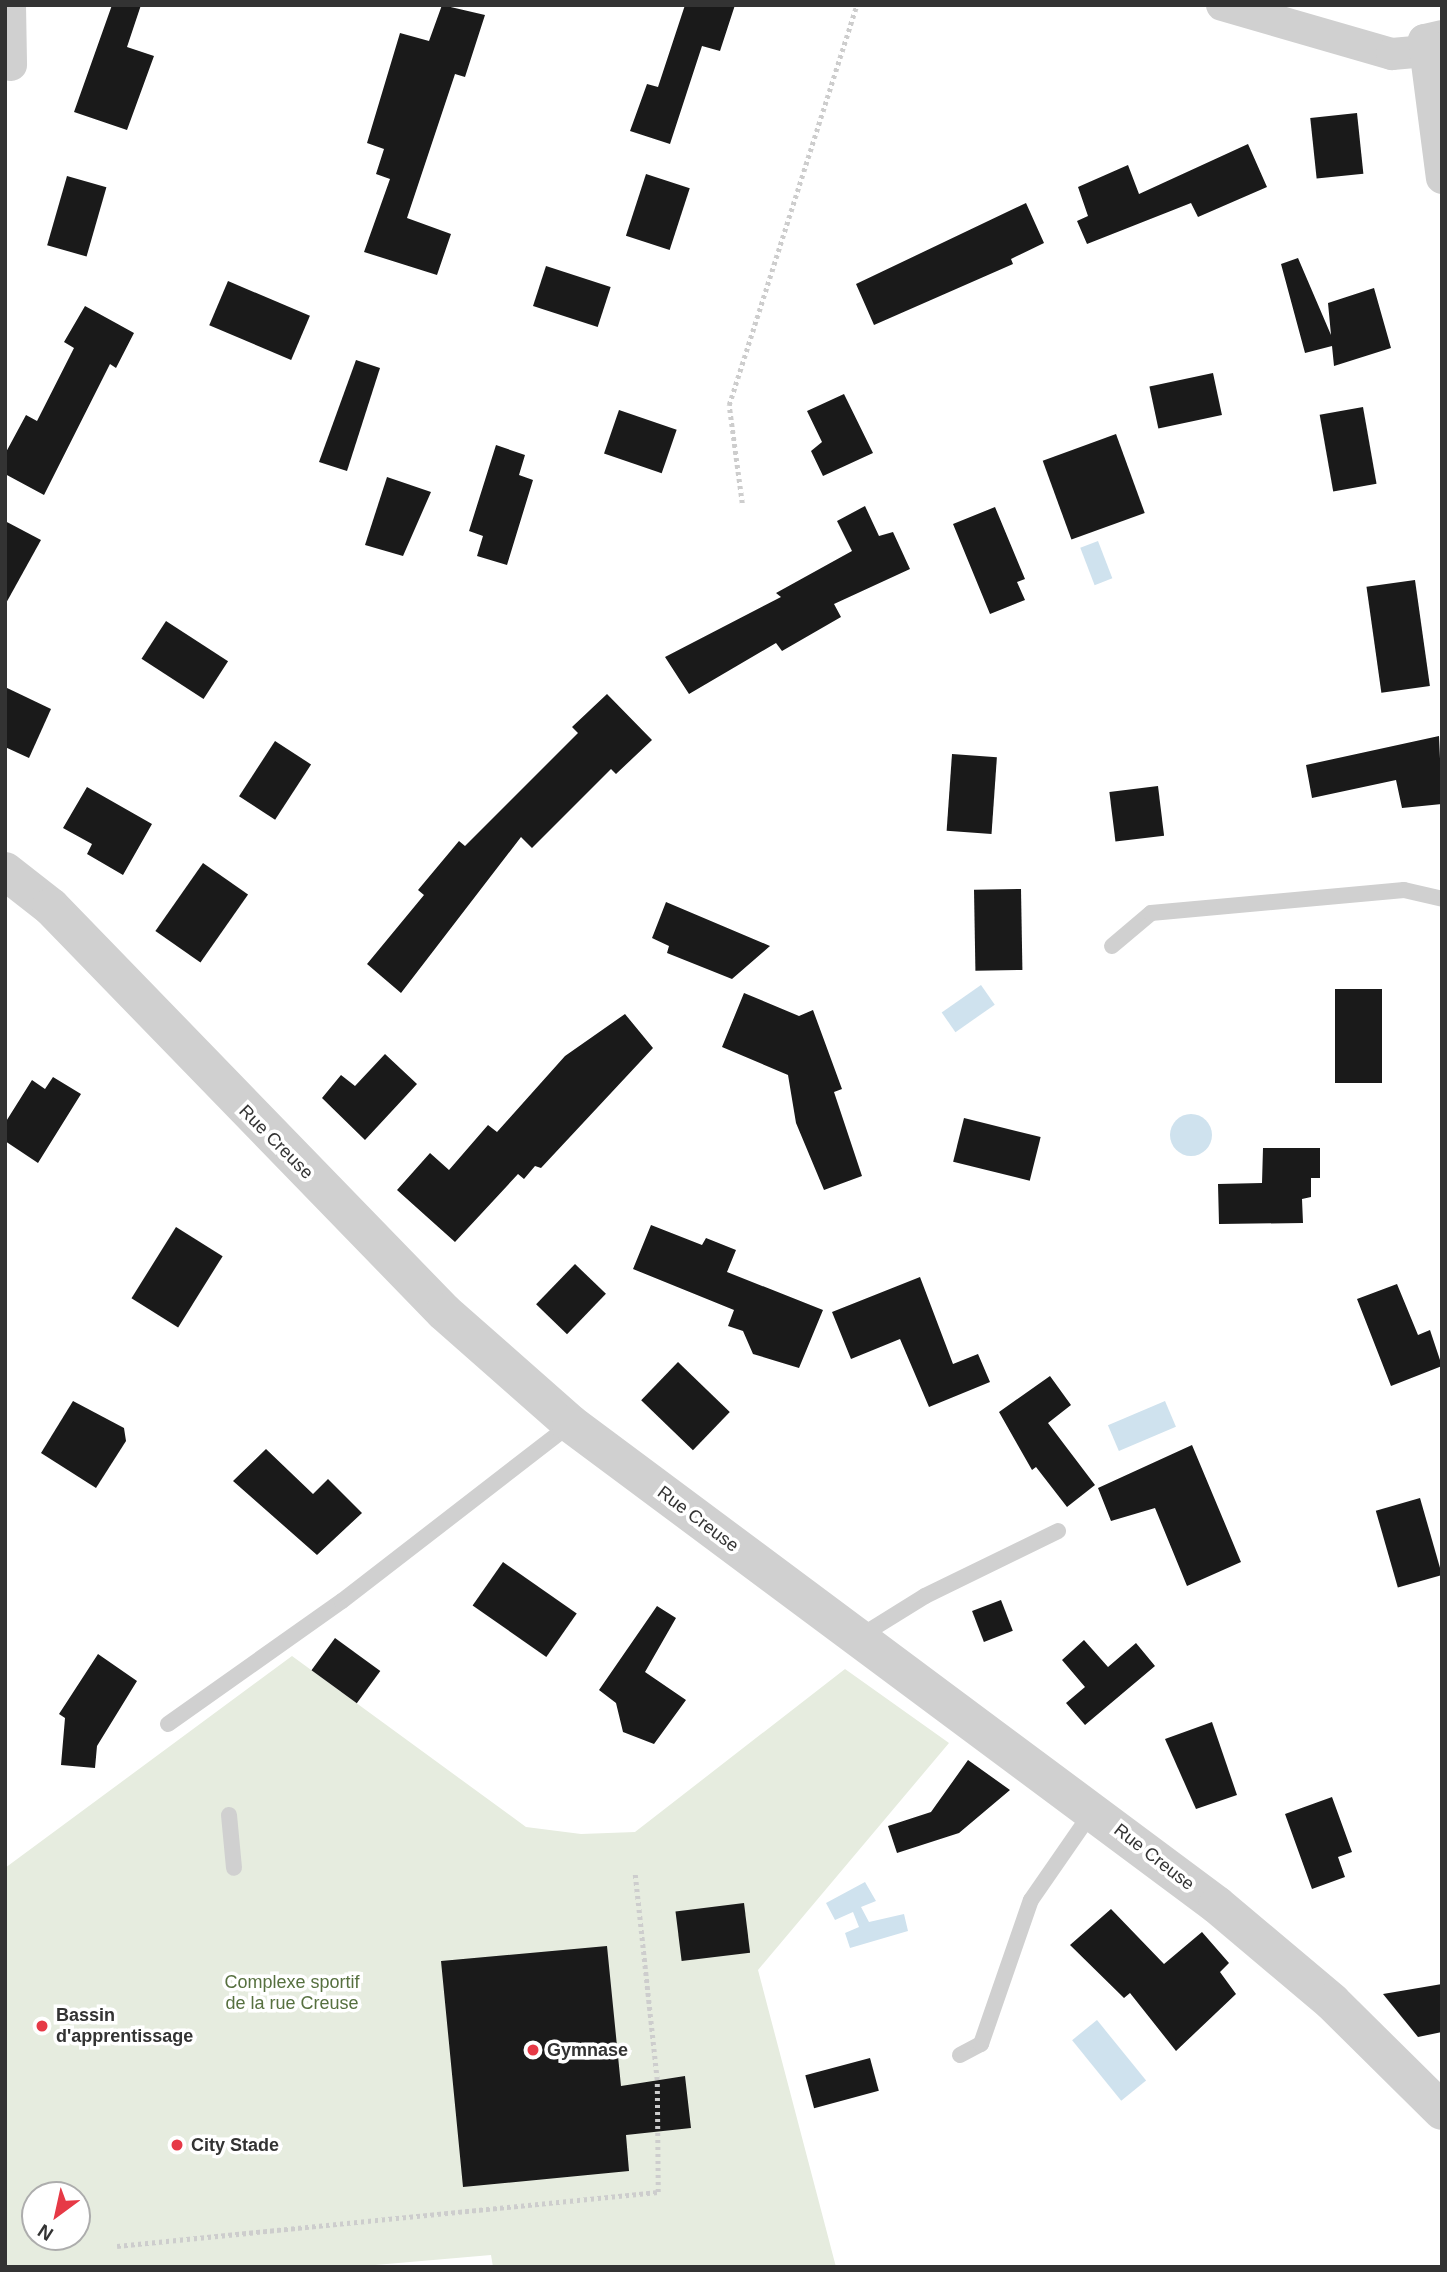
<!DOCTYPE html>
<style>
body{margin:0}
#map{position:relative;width:1447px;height:2272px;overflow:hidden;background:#fff;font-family:Arial,sans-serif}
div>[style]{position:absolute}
.green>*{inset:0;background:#e6ecdf}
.water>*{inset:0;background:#cfe2ee;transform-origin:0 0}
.round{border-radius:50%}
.building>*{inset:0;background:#1a1a1a;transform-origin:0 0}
.path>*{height:4.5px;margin-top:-2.25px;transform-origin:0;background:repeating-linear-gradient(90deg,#cdcdcd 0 3.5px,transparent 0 7px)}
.service>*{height:16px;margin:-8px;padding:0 8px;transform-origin:8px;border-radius:8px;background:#d0d0d0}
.minor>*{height:32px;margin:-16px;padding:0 16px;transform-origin:16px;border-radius:16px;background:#d0d0d0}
.tertiary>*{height:38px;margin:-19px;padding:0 19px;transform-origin:19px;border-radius:19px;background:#d0d0d0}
.dots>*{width:19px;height:19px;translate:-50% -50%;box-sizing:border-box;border:4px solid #fff;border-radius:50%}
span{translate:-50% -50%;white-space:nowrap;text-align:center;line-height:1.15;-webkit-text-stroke:7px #fff;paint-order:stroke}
.street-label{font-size:18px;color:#333}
.park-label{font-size:18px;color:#56703f}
.poi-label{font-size:18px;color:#333;font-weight:700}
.left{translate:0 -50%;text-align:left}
.frame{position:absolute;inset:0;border:7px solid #333;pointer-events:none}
.north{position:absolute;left:21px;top:2181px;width:70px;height:70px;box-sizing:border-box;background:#fff;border:2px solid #adadad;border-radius:50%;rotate:213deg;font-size:19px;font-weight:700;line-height:28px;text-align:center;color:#333}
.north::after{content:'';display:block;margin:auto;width:24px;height:32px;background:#e63946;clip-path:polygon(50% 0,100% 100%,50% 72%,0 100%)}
</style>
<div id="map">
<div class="green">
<i style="clip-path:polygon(evenodd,292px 1656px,526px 1827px,581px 1834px,635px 1832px,845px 1669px,949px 1743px,758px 1970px,836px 2267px,493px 2267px,491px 2255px,352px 2267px,5px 2267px,5px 1868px,292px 1656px,35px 2195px,77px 2195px,77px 2237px,35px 2237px,35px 2195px)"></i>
</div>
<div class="water">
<i style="left:1098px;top:541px;width:40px;height:19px;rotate:69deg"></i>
<i style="left:981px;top:985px;width:24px;height:48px;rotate:55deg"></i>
<i class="round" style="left:1170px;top:1114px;width:42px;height:42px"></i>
<i style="left:1165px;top:1401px;width:28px;height:62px;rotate:67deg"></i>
<i style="clip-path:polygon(865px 1882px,876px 1901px,861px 1907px,869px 1922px,904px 1914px,908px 1931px,850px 1948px,845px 1933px,859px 1927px,853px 1912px,835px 1920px,826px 1903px)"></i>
<i style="left:1097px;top:2020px;width:78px;height:32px;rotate:51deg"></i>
</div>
<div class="building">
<i style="clip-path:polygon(112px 5px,141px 5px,127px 47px,154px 56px,127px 130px,74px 112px)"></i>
<i style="clip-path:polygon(442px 5px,485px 15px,465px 77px,455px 74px,407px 218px,451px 234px,437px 275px,364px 252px,390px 179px,376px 174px,384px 149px,367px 143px,400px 33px,429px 41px)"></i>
<i style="clip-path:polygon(685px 5px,735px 5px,720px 51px,702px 46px,670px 144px,630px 131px,647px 84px,658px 87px)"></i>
<i style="left:1357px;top:113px;width:61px;height:47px;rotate:84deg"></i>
<i style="clip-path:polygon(1248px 144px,1267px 187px,1198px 217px,1191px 203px,1087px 244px,1077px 221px,1088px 216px,1078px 187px,1128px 165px,1139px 194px)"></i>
<i style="left:646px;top:174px;width:46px;height:65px;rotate:18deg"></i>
<i style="left:67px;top:176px;width:41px;height:72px;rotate:16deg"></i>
<i style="clip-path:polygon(1026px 203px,1044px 243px,1011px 259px,1013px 264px,874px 325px,856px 284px)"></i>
<i style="clip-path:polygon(1298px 258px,1331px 335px,1328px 303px,1374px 288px,1391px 348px,1334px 366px,1332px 346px,1305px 353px,1281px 264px)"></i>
<i style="left:546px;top:266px;width:68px;height:42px;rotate:18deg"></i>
<i style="left:228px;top:281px;width:89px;height:48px;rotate:23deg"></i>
<i style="clip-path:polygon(85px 306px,134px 333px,116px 368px,110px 364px,44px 495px,5px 474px,5px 454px,26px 415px,37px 421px,74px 348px,64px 342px)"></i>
<i style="clip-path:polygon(356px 360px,380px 368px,347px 471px,319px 462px)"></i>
<i style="left:1213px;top:373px;width:43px;height:65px;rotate:78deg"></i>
<i style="clip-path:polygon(844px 394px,873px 453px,823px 476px,811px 451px,822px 442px,807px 411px)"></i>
<i style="left:1363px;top:407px;width:78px;height:44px;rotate:80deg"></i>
<i style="left:619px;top:410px;width:61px;height:46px;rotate:19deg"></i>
<i style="left:1116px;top:434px;width:84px;height:78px;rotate:70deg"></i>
<i style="clip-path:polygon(496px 445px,525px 455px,519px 475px,533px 480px,507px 565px,477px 556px,483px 536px,469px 531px)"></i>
<i style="clip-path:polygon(387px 477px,431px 492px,403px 556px,365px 545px)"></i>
<i style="clip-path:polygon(865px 506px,879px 536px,893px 532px,910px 569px,834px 604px,841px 617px,782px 651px,776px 643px,689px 694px,665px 657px,781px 597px,776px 593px,852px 551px,837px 521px)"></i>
<i style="clip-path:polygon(995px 507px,1025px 579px,1017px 582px,1025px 600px,990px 614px,953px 524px)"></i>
<i style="clip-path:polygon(5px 521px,41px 540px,5px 605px)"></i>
<i style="left:1415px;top:580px;width:107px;height:49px;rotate:82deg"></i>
<i style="left:166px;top:621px;width:74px;height:45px;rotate:33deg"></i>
<i style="clip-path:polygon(5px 687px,51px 709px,29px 758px,5px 747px)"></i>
<i style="clip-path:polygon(607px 694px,652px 740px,616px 774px,611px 769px,532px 848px,521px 837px,401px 993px,367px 964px,424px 895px,418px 890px,459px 841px,465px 846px,578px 733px,572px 727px)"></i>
<i style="clip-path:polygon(1439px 736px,1442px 804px,1402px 808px,1396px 780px,1312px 798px,1306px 765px)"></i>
<i style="left:275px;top:741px;width:43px;height:66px;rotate:33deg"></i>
<i style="left:952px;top:754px;width:45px;height:77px;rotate:4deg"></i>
<i style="left:1158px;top:786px;width:50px;height:49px;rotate:83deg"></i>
<i style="clip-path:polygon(87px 787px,152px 824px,123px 875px,87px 854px,92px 844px,63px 828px)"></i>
<i style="left:203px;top:863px;width:55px;height:83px;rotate:35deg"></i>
<i style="left:1021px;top:889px;width:81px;height:47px;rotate:89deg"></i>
<i style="clip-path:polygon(666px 902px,770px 946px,732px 979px,667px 953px,669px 946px,652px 938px)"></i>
<i style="left:1335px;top:989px;width:47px;height:94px"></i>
<i style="clip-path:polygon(744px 993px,799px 1016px,813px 1010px,842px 1089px,834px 1092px,862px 1176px,824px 1190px,796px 1123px,788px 1075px,722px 1047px)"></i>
<i style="clip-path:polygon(625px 1014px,653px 1048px,541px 1168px,535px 1166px,524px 1179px,518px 1174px,455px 1242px,397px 1190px,430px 1153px,449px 1170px,488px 1125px,497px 1132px,565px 1056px)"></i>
<i style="clip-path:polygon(385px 1054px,417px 1084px,365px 1140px,322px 1098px,341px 1075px,355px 1086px)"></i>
<i style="clip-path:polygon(53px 1077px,81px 1094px,38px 1163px,5px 1141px,5px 1123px,32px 1080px,45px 1089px)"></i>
<i style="left:964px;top:1118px;width:79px;height:45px;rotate:14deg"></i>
<i style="clip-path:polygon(1263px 1148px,1320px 1148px,1320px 1178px,1311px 1178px,1311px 1197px,1302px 1199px,1303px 1223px,1219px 1224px,1218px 1184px,1262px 1183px)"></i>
<i style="clip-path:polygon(651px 1225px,702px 1245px,706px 1238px,736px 1250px,727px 1272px,823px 1310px,799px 1368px,753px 1354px,743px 1331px,728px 1326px,734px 1310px,633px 1269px)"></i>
<i style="left:176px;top:1227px;width:55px;height:84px;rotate:32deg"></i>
<i style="left:575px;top:1264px;width:43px;height:56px;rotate:44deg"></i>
<i style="clip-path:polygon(920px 1277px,953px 1364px,978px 1354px,990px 1382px,929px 1407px,900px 1339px,851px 1359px,832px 1312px)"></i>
<i style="clip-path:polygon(1397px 1284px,1418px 1335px,1430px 1330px,1442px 1366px,1391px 1386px,1357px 1299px)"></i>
<i style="left:678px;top:1362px;width:72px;height:53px;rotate:44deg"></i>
<i style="clip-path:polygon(1050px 1376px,1071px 1405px,1048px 1423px,1095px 1485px,1067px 1507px,1036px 1467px,1032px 1470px,999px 1412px)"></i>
<i style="clip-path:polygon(73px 1401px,124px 1428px,126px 1441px,96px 1488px,41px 1453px)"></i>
<i style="clip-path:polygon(1192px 1445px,1241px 1562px,1187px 1586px,1155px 1508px,1111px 1521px,1098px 1488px)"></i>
<i style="clip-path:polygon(266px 1449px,313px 1494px,328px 1479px,362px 1513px,317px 1555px,233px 1481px)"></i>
<i style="left:1420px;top:1498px;width:80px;height:46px;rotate:74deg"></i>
<i style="left:503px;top:1562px;width:90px;height:53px;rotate:35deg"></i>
<i style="left:1001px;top:1600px;width:33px;height:31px;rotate:69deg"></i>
<i style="clip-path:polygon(657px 1606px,676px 1618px,645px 1672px,686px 1700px,654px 1744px,623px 1732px,616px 1703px,599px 1690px)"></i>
<i style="left:335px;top:1638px;width:56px;height:40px;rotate:36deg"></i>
<i style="clip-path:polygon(1084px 1640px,1108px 1667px,1136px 1643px,1155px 1666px,1085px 1725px,1066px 1703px,1085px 1687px,1062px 1660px)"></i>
<i style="clip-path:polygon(98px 1654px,137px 1681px,97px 1746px,95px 1768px,61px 1765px,65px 1718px,59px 1714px)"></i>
<i style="clip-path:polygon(1212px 1722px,1237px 1795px,1196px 1809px,1165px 1739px)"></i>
<i style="clip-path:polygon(968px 1760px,1010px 1790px,959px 1833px,897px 1853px,888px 1826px,931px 1812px)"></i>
<i style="clip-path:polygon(1332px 1797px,1352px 1852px,1338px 1857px,1345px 1877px,1312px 1889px,1285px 1814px)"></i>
<i style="left:744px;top:1903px;width:50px;height:69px;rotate:83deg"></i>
<i style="clip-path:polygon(1111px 1909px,1164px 1964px,1202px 1932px,1229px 1963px,1220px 1972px,1236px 1994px,1176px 2051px,1130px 1993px,1124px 1998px,1070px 1945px)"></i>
<i style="clip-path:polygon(607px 1946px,621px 2086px,685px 2076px,691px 2128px,626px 2135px,629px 2171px,463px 2187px,441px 1961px)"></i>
<i style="clip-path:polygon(1442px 1984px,1442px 2032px,1418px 2037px,1383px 1994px)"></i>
<i style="left:870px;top:2058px;width:34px;height:67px;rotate:75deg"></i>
</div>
<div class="path">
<i style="left:742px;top:503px;width:99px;rotate:-97.6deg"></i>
<i style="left:729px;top:405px;width:420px;rotate:-72.3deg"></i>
<i style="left:117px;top:2246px;width:544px;rotate:-5.7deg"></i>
<i style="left:658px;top:2192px;width:112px;rotate:-90.5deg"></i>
<i style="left:657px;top:2080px;width:207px;rotate:-96.1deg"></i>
</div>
<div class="service">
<i style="left:1112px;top:946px;width:51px;rotate:-40.2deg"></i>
<i style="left:1151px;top:913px;width:254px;rotate:-5.2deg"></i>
<i style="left:1404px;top:890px;width:39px;rotate:13deg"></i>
<i style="left:859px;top:1637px;width:78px;rotate:-31.8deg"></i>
<i style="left:925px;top:1596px;width:148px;rotate:-26deg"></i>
<i style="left:168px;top:1724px;width:213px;rotate:-35.3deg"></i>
<i style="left:342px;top:1601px;width:289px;rotate:-37.7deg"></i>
<i style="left:229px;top:1815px;width:53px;rotate:84.6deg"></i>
<i style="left:960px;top:2055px;width:24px;rotate:-28deg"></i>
<i style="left:981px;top:2044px;width:152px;rotate:-70.9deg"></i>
<i style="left:1031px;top:1900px;width:107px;rotate:-55.3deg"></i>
</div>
<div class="minor">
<i style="left:10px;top:5px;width:60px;rotate:89deg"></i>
<i style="left:1222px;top:5px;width:177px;rotate:16.1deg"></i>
<i style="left:1392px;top:54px;width:34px;rotate:-5deg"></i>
<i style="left:1442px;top:36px;width:18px;rotate:167deg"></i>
<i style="left:1424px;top:40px;width:139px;rotate:82.6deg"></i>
</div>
<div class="tertiary">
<i style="left:5px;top:871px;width:58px;rotate:38deg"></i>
<i style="left:51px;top:907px;width:564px;rotate:45.86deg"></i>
<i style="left:444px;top:1312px;width:169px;rotate:41.4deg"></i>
<i style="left:571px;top:1424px;width:805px;rotate:36.67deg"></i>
<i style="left:1217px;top:1905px;width:150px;rotate:40.1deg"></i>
<i style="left:1332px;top:2002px;width:155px;rotate:44.7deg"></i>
</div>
<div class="dots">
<i style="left:42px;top:2026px;background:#e63946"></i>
<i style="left:533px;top:2050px;background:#e63946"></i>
<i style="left:177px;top:2145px;background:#e63946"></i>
</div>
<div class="street-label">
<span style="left:276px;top:1142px;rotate:45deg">Rue Creuse</span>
<span style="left:698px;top:1519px;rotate:37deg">Rue Creuse</span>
<span style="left:1154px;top:1857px;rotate:38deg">Rue Creuse</span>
</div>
<div class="park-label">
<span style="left:292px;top:1993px">Complexe sportif<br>de la rue Creuse</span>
</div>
<div class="poi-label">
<span class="left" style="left:56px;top:2026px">Bassin<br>d'apprentissage</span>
<span class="left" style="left:547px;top:2050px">Gymnase</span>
<span class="left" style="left:191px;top:2145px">City Stade</span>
</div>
<div class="frame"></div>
<div class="north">N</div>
</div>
